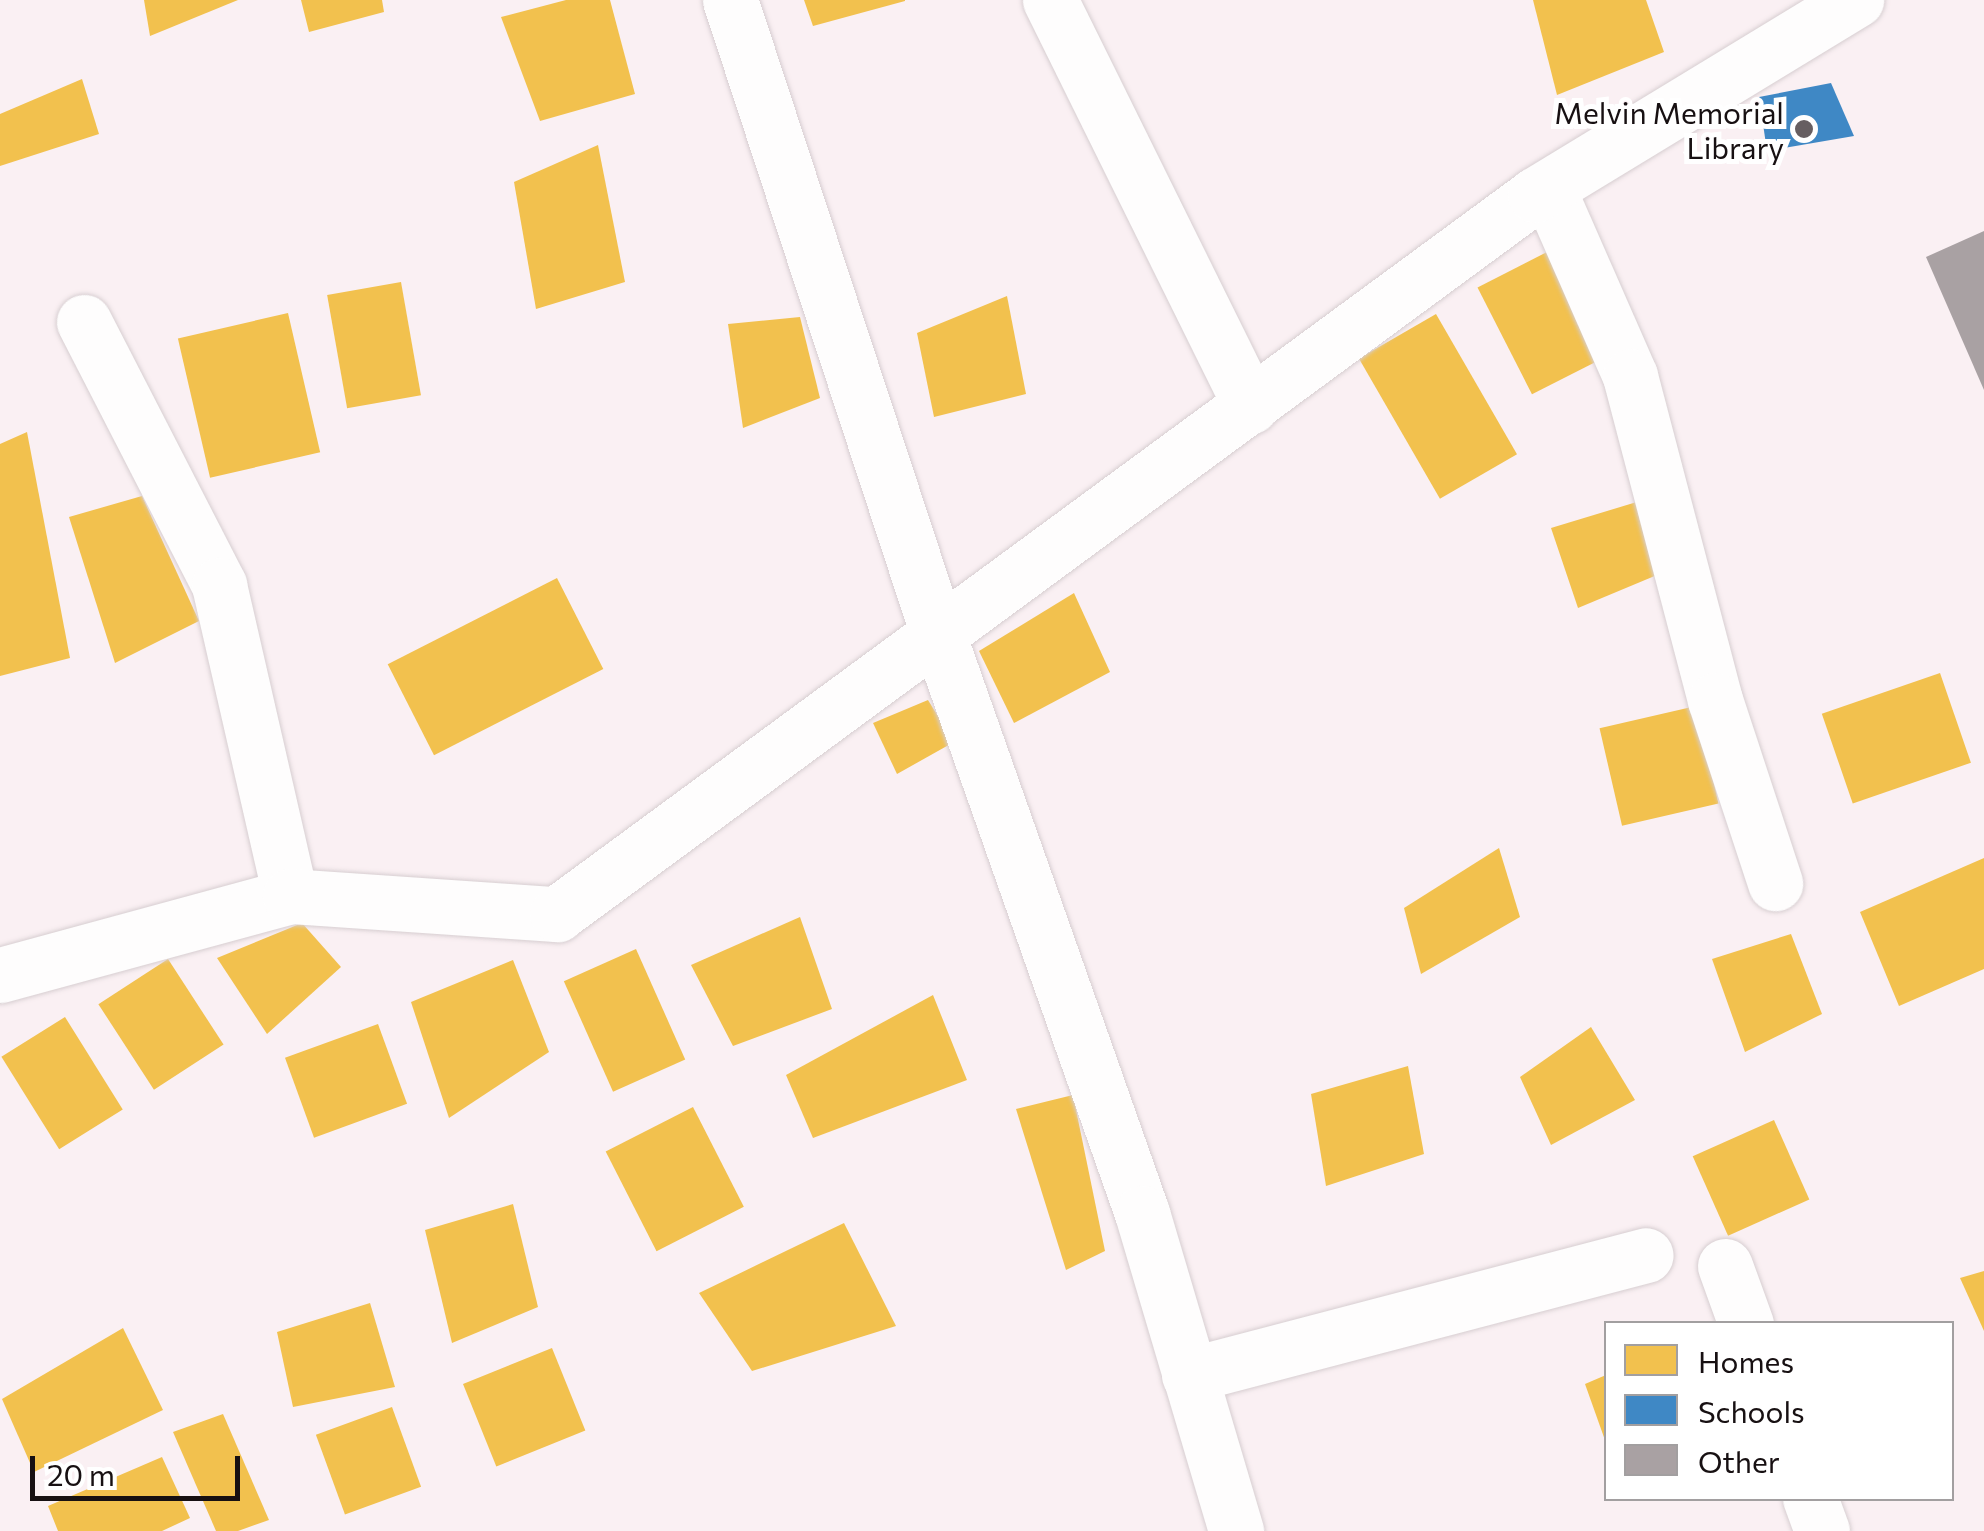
<!DOCTYPE html>
<style>
body{margin:0}
#map{position:relative;width:1984px;height:1531px;overflow:hidden;background:#faf0f3;font-family:Commissioner,sans-serif}
div>[style]{position:absolute}
.homes>*{inset:0;background:#f2c14e;transform-origin:0 0}
.schools>*{inset:0;background:#3f88c5}
.building>*{inset:0;background:#a9a1a3}
.roads{filter:drop-shadow(0 0 2px #d7ced1) drop-shadow(0 0 2px #d7ced1)}
.minor>*{height:55px;margin:-27.5px;padding:0 27.5px;transform-origin:27.5px;border-radius:27.5px;background:#fefdfd}
.dots>*{width:28px;height:28px;translate:-50% -50%;box-sizing:border-box;border:5px solid #fff;border-radius:50%}
span{translate:-50% -50%;white-space:nowrap;text-align:center;line-height:1.15;-webkit-text-stroke:10px #fff;paint-order:stroke}
.poi-label{font-size:30px;color:#171012}
.right{translate:-100% -50%;text-align:right}
.legend{position:absolute;left:1604px;top:1321px;width:350px;height:180px;box-sizing:border-box;background:#fff;border:2px solid #a29fa0;margin:0;padding:12px 18px;list-style:none;font-size:30px;color:#171012}
.legend li{display:flex;align-items:center;gap:20px;height:50px}
.legend b{width:50px;border:2px solid #a29fa0}
.scale{position:absolute;left:30px;top:1456px;width:210px;height:45px;box-sizing:border-box;border:5px solid #171012;border-top:0;padding-left:12px;font-size:30px;line-height:35px;white-space:nowrap;color:#171012;-webkit-text-stroke:8px #fff;paint-order:stroke}
</style>
<div id="map">
<div class="homes">
<i style="clip-path:polygon(144px 0,238px 0,150px 36px)"></i>
<i style="clip-path:polygon(301px 0,382px 0,384px 12px,309px 32px)"></i>
<i style="clip-path:polygon(566px 0,610px 0,635px 94px,540px 121px,501px 17px)"></i>
<i style="clip-path:polygon(804px 0,905px 0,905px 1px,813px 26px)"></i>
<i style="clip-path:polygon(1533px 0,1646px 0,1664px 52px,1557px 95px)"></i>
<i style="clip-path:polygon(82px 79px,99px 134px,0 166px,0 114px)"></i>
<i style="clip-path:polygon(598px 145px,625px 282px,536px 309px,514px 182px)"></i>
<i style="left:1547px;top:252px;width:120px;height:78px;rotate:63deg"></i>
<i style="left:401px;top:282px;width:115px;height:75px;rotate:80deg"></i>
<i style="clip-path:polygon(1007px 296px,1026px 394px,934px 417px,917px 333px)"></i>
<i style="left:288px;top:313px;width:143px;height:113px;rotate:77deg"></i>
<i style="left:1436px;top:314px;width:162px;height:89px;rotate:60deg"></i>
<i style="clip-path:polygon(800px 317px,820px 398px,743px 428px,728px 324px)"></i>
<i style="clip-path:polygon(27px 432px,70px 658px,0 676px,0 444px)"></i>
<i style="clip-path:polygon(142px 496px,199px 621px,115px 663px,69px 517px)"></i>
<i style="clip-path:polygon(1640px 501px,1657px 575px,1578px 608px,1551px 528px)"></i>
<i style="left:557px;top:578px;width:102px;height:190px;rotate:63deg"></i>
<i style="clip-path:polygon(1074px 593px,1110px 672px,1014px 723px,979px 651px)"></i>
<i style="left:1940px;top:673px;width:95px;height:125px;rotate:71deg"></i>
<i style="clip-path:polygon(928px 700px,954px 742px,897px 774px,873px 723px)"></i>
<i style="left:1696px;top:706px;width:100px;height:99px;rotate:77deg"></i>
<i style="clip-path:polygon(1499px 848px,1520px 917px,1421px 974px,1404px 908px)"></i>
<i style="clip-path:polygon(1984px 858px,1984px 969px,1899px 1006px,1860px 912px)"></i>
<i style="clip-path:polygon(800px 917px,832px 1009px,733px 1046px,691px 965px)"></i>
<i style="clip-path:polygon(302px 923px,341px 967px,267px 1034px,217px 958px)"></i>
<i style="clip-path:polygon(1791px 934px,1822px 1014px,1745px 1052px,1712px 959px)"></i>
<i style="left:636px;top:949px;width:121px;height:79px;rotate:66deg"></i>
<i style="left:168px;top:959px;width:102px;height:83px;rotate:57deg"></i>
<i style="clip-path:polygon(513px 960px,549px 1052px,449px 1118px,411px 1002px)"></i>
<i style="clip-path:polygon(933px 995px,967px 1080px,813px 1138px,786px 1075px)"></i>
<i style="left:65px;top:1017px;width:109px;height:75px;rotate:58deg"></i>
<i style="left:378px;top:1024px;width:85px;height:99px;rotate:70deg"></i>
<i style="clip-path:polygon(1591px 1027px,1635px 1100px,1551px 1145px,1520px 1077px)"></i>
<i style="clip-path:polygon(1408px 1066px,1424px 1154px,1326px 1186px,1311px 1094px)"></i>
<i style="clip-path:polygon(1073px 1095px,1105px 1251px,1066px 1270px,1016px 1109px)"></i>
<i style="left:693px;top:1107px;width:112px;height:98px;rotate:63deg"></i>
<i style="left:1774px;top:1120px;width:87px;height:89px;rotate:66deg"></i>
<i style="clip-path:polygon(513px 1204px,538px 1307px,452px 1343px,425px 1230px)"></i>
<i style="clip-path:polygon(844px 1223px,896px 1326px,752px 1371px,699px 1293px)"></i>
<i style="clip-path:polygon(1984px 1271px,1984px 1331px,1960px 1278px)"></i>
<i style="clip-path:polygon(370px 1303px,395px 1387px,293px 1407px,277px 1332px)"></i>
<i style="clip-path:polygon(123px 1328px,163px 1410px,34px 1472px,2px 1399px)"></i>
<i style="left:552px;top:1348px;width:89px;height:96px;rotate:68deg"></i>
<i style="clip-path:polygon(1606px 1375px,1606px 1443px,1585px 1384px)"></i>
<i style="left:392px;top:1407px;width:85px;height:81px;rotate:70deg"></i>
<i style="clip-path:polygon(223px 1414px,269px 1520px,238px 1531px,216px 1531px,173px 1432px)"></i>
<i style="clip-path:polygon(162px 1457px,190px 1518px,162px 1531px,58px 1531px,48px 1506px)"></i>
</div>
<div class="schools">
<i style="clip-path:polygon(1831px 83px,1854px 136px,1767px 151px,1759px 97px)"></i>
</div>
<div class="building">
<i style="clip-path:polygon(1984px 231px,1984px 390px,1926px 257px)"></i>
</div>
<div class="roads">
<div class="minor">
<i style="left:730px;top:0;width:670px;rotate:71.84deg"></i>
<i style="left:939px;top:637px;width:611px;rotate:70.59deg"></i>
<i style="left:1142px;top:1213px;width:332px;rotate:73.5deg"></i>
<i style="left:1050px;top:0;width:453px;rotate:63.7deg"></i>
<i style="left:1548px;top:189px;width:204px;rotate:66.3deg"></i>
<i style="left:1630px;top:376px;width:335px;rotate:75.3deg"></i>
<i style="left:1715px;top:700px;width:193px;rotate:71.8deg"></i>
<i style="left:84px;top:322px;width:296px;rotate:62.8deg"></i>
<i style="left:219px;top:585px;width:319px;rotate:77.1deg"></i>
<i style="left:0;top:975px;width:301px;rotate:-15.2deg"></i>
<i style="left:290px;top:896px;width:268px;rotate:3.9deg"></i>
<i style="left:557px;top:914px;width:1214px;rotate:-36.32deg"></i>
<i style="left:1535px;top:195px;width:376px;rotate:-31.3deg"></i>
<i style="left:1725px;top:1266px;width:62px;rotate:70.1deg"></i>
<i style="left:1189px;top:1375px;width:472px;rotate:-14.7deg"></i>
<i style="left:1810px;top:1498px;width:35px;rotate:70deg"></i>
</div>
</div>
<div class="dots">
<i style="left:1804px;top:129px;background:#665e61"></i>
</div>
<div class="poi-label">
<span class="right" style="left:1784px;top:129px">Melvin Memorial<br>Library</span>
</div>
<ul class="legend">
<li><b style="height:28px;background:#f2c14e"></b>Homes</li>
<li><b style="height:28px;background:#3f88c5"></b>Schools</li>
<li><b style="height:28px;background:#a9a1a3"></b>Other</li>
</ul>
<div class="scale">20 m</div>
</div>
